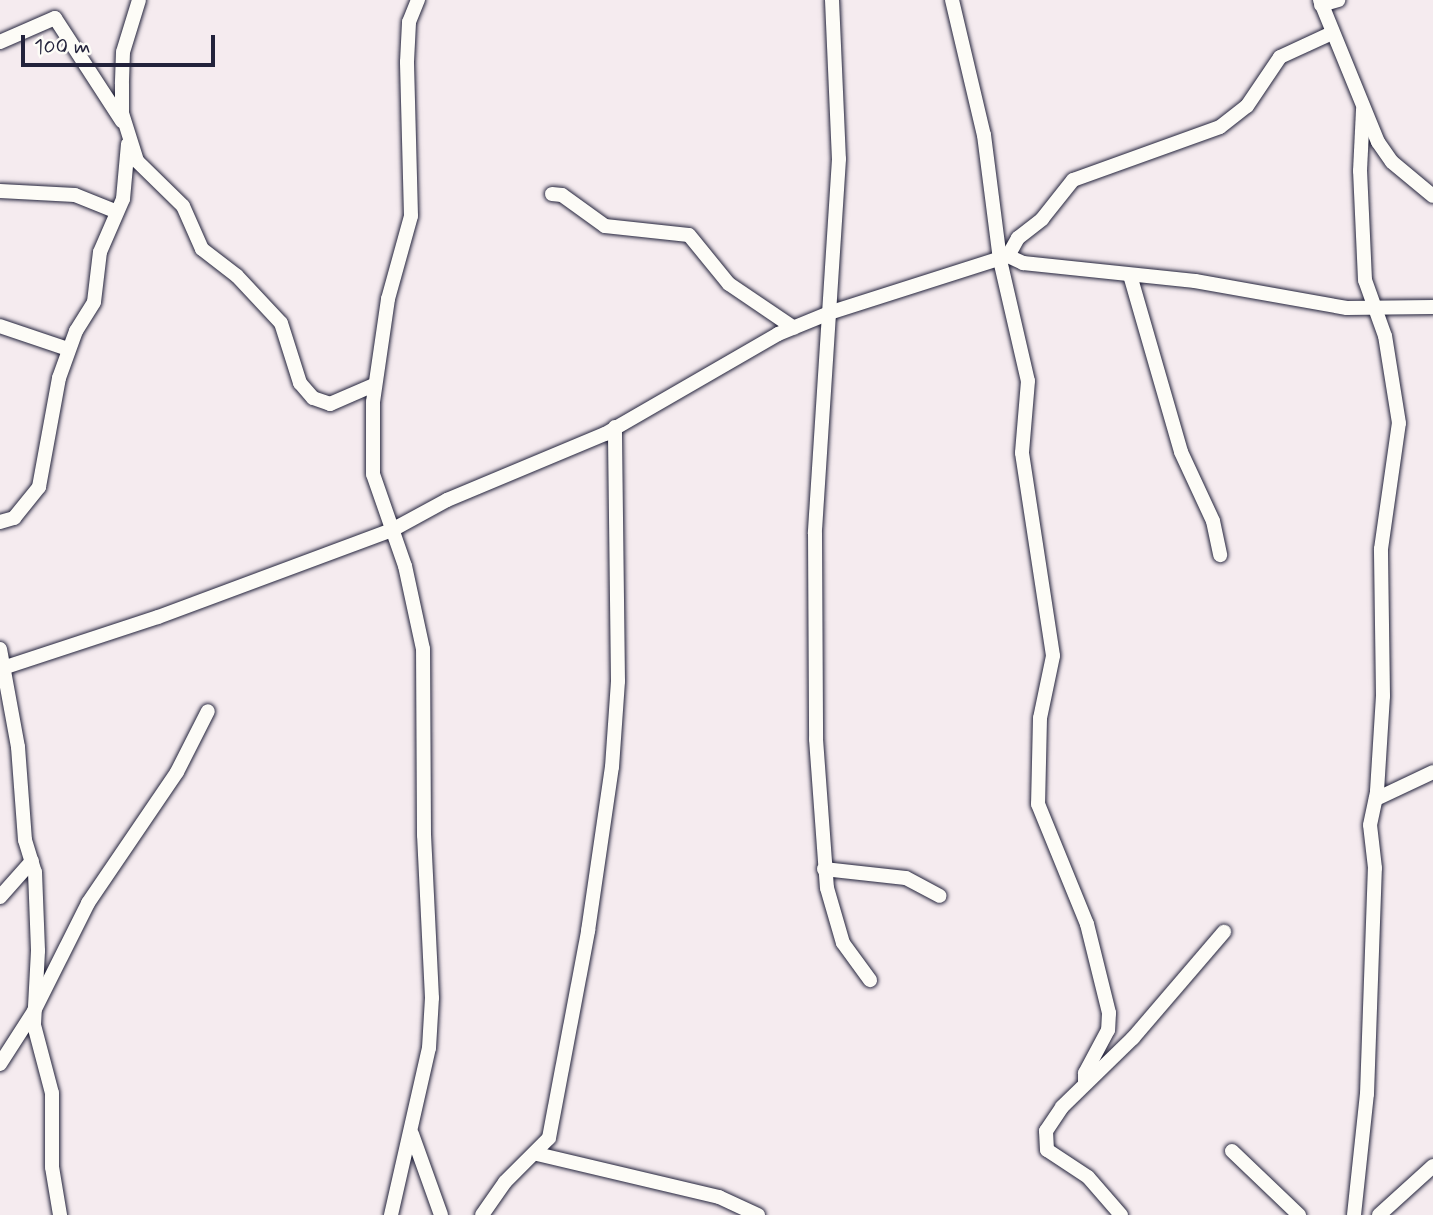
<!DOCTYPE html>
<style>
body{margin:0}
#map{position:relative;width:1433px;height:1215px;overflow:hidden;background:#f5ebef;font-family:Mynerve,sans-serif}
div>[style]{position:absolute}
.roads{filter:drop-shadow(0 0 2px #22223b) drop-shadow(0 0 2px #22223b)}
.minor>*{height:14px;margin:-7px;padding:0 7px;transform-origin:7px;border-radius:7px;background:#fdfcf7}
span{translate:-50% -50%;white-space:nowrap;text-align:center;line-height:1.15;-webkit-text-stroke:5px #fdfcf7;paint-order:stroke}
.scale{position:absolute;left:21px;top:35px;width:194px;height:32px;box-sizing:border-box;border:4px solid #22223b;border-top:0;padding-left:9px;font-size:21px;line-height:24px;white-space:nowrap;color:#22223b;-webkit-text-stroke:5px #fdfcf7;paint-order:stroke}
</style>
<div id="map">
<div class="roads">
<div class="minor">
<i style="left:139px;top:0;width:54px;rotate:107.1deg"></i>
<i style="left:123px;top:52px;width:32px;rotate:92deg"></i>
<i style="left:122px;top:84px;width:29px;rotate:90deg"></i>
<i style="left:122px;top:113px;width:50px;rotate:72.6deg"></i>
<i style="left:137px;top:161px;width:64px;rotate:44.4deg"></i>
<i style="left:183px;top:206px;width:47px;rotate:66.2deg"></i>
<i style="left:202px;top:249px;width:44px;rotate:37.6deg"></i>
<i style="left:237px;top:276px;width:64px;rotate:46.9deg"></i>
<i style="left:281px;top:323px;width:63px;rotate:72.4deg"></i>
<i style="left:300px;top:383px;width:20px;rotate:49deg"></i>
<i style="left:313px;top:398px;width:18px;rotate:19deg"></i>
<i style="left:330px;top:404px;width:48px;rotate:-23.4deg"></i>
<i style="left:832px;top:0;width:159px;rotate:87.5deg"></i>
<i style="left:839px;top:159px;width:375px;rotate:93.7deg"></i>
<i style="left:815px;top:533px;width:206px;rotate:89.7deg"></i>
<i style="left:816px;top:739px;width:149px;rotate:85.8deg"></i>
<i style="left:827px;top:888px;width:57px;rotate:73.8deg"></i>
<i style="left:843px;top:943px;width:46px;rotate:53.9deg"></i>
<i style="left:952px;top:0;width:139px;rotate:76.7deg"></i>
<i style="left:984px;top:135px;width:126px;rotate:82.7deg"></i>
<i style="left:1000px;top:260px;width:124px;rotate:77deg"></i>
<i style="left:1028px;top:381px;width:72px;rotate:94.8deg"></i>
<i style="left:1022px;top:453px;width:205px;rotate:81.3deg"></i>
<i style="left:1053px;top:656px;width:63px;rotate:101.8deg"></i>
<i style="left:1040px;top:718px;width:86px;rotate:91.3deg"></i>
<i style="left:1038px;top:804px;width:130px;rotate:67.8deg"></i>
<i style="left:1087px;top:924px;width:92px;rotate:76.1deg"></i>
<i style="left:1109px;top:1013px;width:17px;rotate:93deg"></i>
<i style="left:1108px;top:1030px;width:49px;rotate:118.1deg"></i>
<i style="left:1085px;top:1073px;width:9px;rotate:90deg"></i>
<i style="left:1320px;top:0;width:153px;rotate:67.8deg"></i>
<i style="left:1378px;top:142px;width:24px;rotate:55deg"></i>
<i style="left:1392px;top:162px;width:53px;rotate:39.7deg"></i>
<i style="left:1321px;top:5px;width:18px;rotate:-16deg"></i>
<i style="left:0;top:42px;width:60px;rotate:-23.6deg"></i>
<i style="left:55px;top:18px;width:123px;rotate:57deg"></i>
<i style="left:0;top:191px;width:75px;rotate:3.1deg"></i>
<i style="left:75px;top:195px;width:45px;rotate:22deg"></i>
<i style="left:552px;top:194px;width:10px;rotate:6deg"></i>
<i style="left:562px;top:195px;width:53px;rotate:35.8deg"></i>
<i style="left:605px;top:226px;width:84px;rotate:6.1deg"></i>
<i style="left:689px;top:235px;width:63px;rotate:50.8deg"></i>
<i style="left:729px;top:284px;width:78px;rotate:34.1deg"></i>
<i style="left:1008px;top:256px;width:21px;rotate:-61deg"></i>
<i style="left:1018px;top:238px;width:31px;rotate:-38deg"></i>
<i style="left:1042px;top:219px;width:50px;rotate:-51.5deg"></i>
<i style="left:1073px;top:180px;width:156px;rotate:-19.8deg"></i>
<i style="left:1220px;top:127px;width:34px;rotate:-38deg"></i>
<i style="left:1247px;top:106px;width:59px;rotate:-56deg"></i>
<i style="left:1280px;top:57px;width:57px;rotate:-24.8deg"></i>
<i style="left:1130px;top:275px;width:184px;rotate:73.9deg"></i>
<i style="left:1181px;top:452px;width:76px;rotate:65.1deg"></i>
<i style="left:1213px;top:521px;width:35px;rotate:78deg"></i>
<i style="left:0;top:326px;width:72px;rotate:18.7deg"></i>
<i style="left:0;top:522px;width:15px;rotate:-16deg"></i>
<i style="left:14px;top:518px;width:40px;rotate:-51deg"></i>
<i style="left:39px;top:487px;width:111px;rotate:-79.6deg"></i>
<i style="left:59px;top:378px;width:50px;rotate:-70.1deg"></i>
<i style="left:76px;top:331px;width:34px;rotate:-58deg"></i>
<i style="left:94px;top:302px;width:50px;rotate:-83.2deg"></i>
<i style="left:100px;top:252px;width:58px;rotate:-66.5deg"></i>
<i style="left:123px;top:199px;width:55px;rotate:-84.8deg"></i>
<i style="left:0;top:649px;width:100px;rotate:79.6deg"></i>
<i style="left:18px;top:747px;width:93px;rotate:85.7deg"></i>
<i style="left:25px;top:840px;width:34px;rotate:73deg"></i>
<i style="left:35px;top:872px;width:79px;rotate:87.8deg"></i>
<i style="left:38px;top:951px;width:74px;rotate:93.1deg"></i>
<i style="left:34px;top:1025px;width:70px;rotate:75.2deg"></i>
<i style="left:52px;top:1093px;width:74px;rotate:90deg"></i>
<i style="left:52px;top:1167px;width:49px;rotate:80.5deg"></i>
<i style="left:0;top:669px;width:166px;rotate:-18.2deg"></i>
<i style="left:158px;top:617px;width:250px;rotate:-20.4deg"></i>
<i style="left:392px;top:530px;width:63px;rotate:-28.6deg"></i>
<i style="left:447px;top:500px;width:171px;rotate:-22.7deg"></i>
<i style="left:605px;top:434px;width:200px;rotate:-30deg"></i>
<i style="left:778px;top:334px;width:58px;rotate:-22.2deg"></i>
<i style="left:832px;top:312px;width:185px;rotate:-17.7deg"></i>
<i style="left:1008px;top:256px;width:17px;rotate:25deg"></i>
<i style="left:1023px;top:263px;width:173px;rotate:6deg"></i>
<i style="left:1195px;top:281px;width:154px;rotate:10.1deg"></i>
<i style="left:1347px;top:308px;width:86px;rotate:-0.7deg"></i>
<i style="left:1376px;top:799px;width:63px;rotate:-25.3deg"></i>
<i style="left:824px;top:869px;width:82px;rotate:6.3deg"></i>
<i style="left:906px;top:878px;width:38px;rotate:28deg"></i>
<i style="left:0;top:897px;width:48px;rotate:-48.4deg"></i>
<i style="left:0;top:1064px;width:63px;rotate:-57.3deg"></i>
<i style="left:34px;top:1011px;width:121px;rotate:-63.4deg"></i>
<i style="left:88px;top:903px;width:158px;rotate:-55.8deg"></i>
<i style="left:177px;top:772px;width:68px;rotate:-63.1deg"></i>
<i style="left:412px;top:1134px;width:86px;rotate:70.3deg"></i>
<i style="left:1232px;top:1151px;width:93px;rotate:43.7deg"></i>
<i style="left:537px;top:1154px;width:187px;rotate:13.3deg"></i>
<i style="left:719px;top:1197px;width:43px;rotate:24.8deg"></i>
<i style="left:391px;top:1215px;width:171px;rotate:-77.2deg"></i>
<i style="left:429px;top:1048px;width:50px;rotate:-86.6deg"></i>
<i style="left:432px;top:998px;width:163px;rotate:-92.8deg"></i>
<i style="left:424px;top:835px;width:186px;rotate:-90.3deg"></i>
<i style="left:423px;top:649px;width:85px;rotate:-102.2deg"></i>
<i style="left:405px;top:566px;width:97px;rotate:-109.2deg"></i>
<i style="left:373px;top:474px;width:72px;rotate:-90deg"></i>
<i style="left:373px;top:402px;width:104px;rotate:-81.7deg"></i>
<i style="left:388px;top:299px;width:86px;rotate:-74.5deg"></i>
<i style="left:411px;top:216px;width:154px;rotate:-91.5deg"></i>
<i style="left:407px;top:62px;width:40px;rotate:-87.1deg"></i>
<i style="left:409px;top:22px;width:24px;rotate:-68deg"></i>
<i style="left:482px;top:1215px;width:40px;rotate:-55.1deg"></i>
<i style="left:505px;top:1182px;width:62px;rotate:-45deg"></i>
<i style="left:549px;top:1138px;width:211px;rotate:-79.3deg"></i>
<i style="left:588px;top:931px;width:166px;rotate:-81.7deg"></i>
<i style="left:612px;top:767px;width:86px;rotate:-86deg"></i>
<i style="left:618px;top:681px;width:254px;rotate:-90.7deg"></i>
<i style="left:1121px;top:1215px;width:50px;rotate:-131deg"></i>
<i style="left:1088px;top:1177px;width:49px;rotate:-146.6deg"></i>
<i style="left:1047px;top:1150px;width:19px;rotate:-93deg"></i>
<i style="left:1046px;top:1131px;width:29px;rotate:-56deg"></i>
<i style="left:1062px;top:1107px;width:99px;rotate:-44.2deg"></i>
<i style="left:1133px;top:1038px;width:140px;rotate:-49.4deg"></i>
<i style="left:1354px;top:1215px;width:122px;rotate:-83.9deg"></i>
<i style="left:1367px;top:1094px;width:226px;rotate:-88deg"></i>
<i style="left:1375px;top:868px;width:43px;rotate:-96.6deg"></i>
<i style="left:1370px;top:825px;width:35px;rotate:-78deg"></i>
<i style="left:1377px;top:791px;width:95px;rotate:-86.4deg"></i>
<i style="left:1383px;top:696px;width:147px;rotate:-90.8deg"></i>
<i style="left:1381px;top:549px;width:127px;rotate:-81.9deg"></i>
<i style="left:1399px;top:423px;width:88px;rotate:-99.1deg"></i>
<i style="left:1385px;top:336px;width:59px;rotate:-109.7deg"></i>
<i style="left:1365px;top:280px;width:109px;rotate:-92.6deg"></i>
<i style="left:1360px;top:171px;width:62px;rotate:-87.2deg"></i>
<i style="left:1379px;top:1215px;width:73px;rotate:-42.2deg"></i>
</div>
</div>
<div class="scale">100 m</div>
</div>
